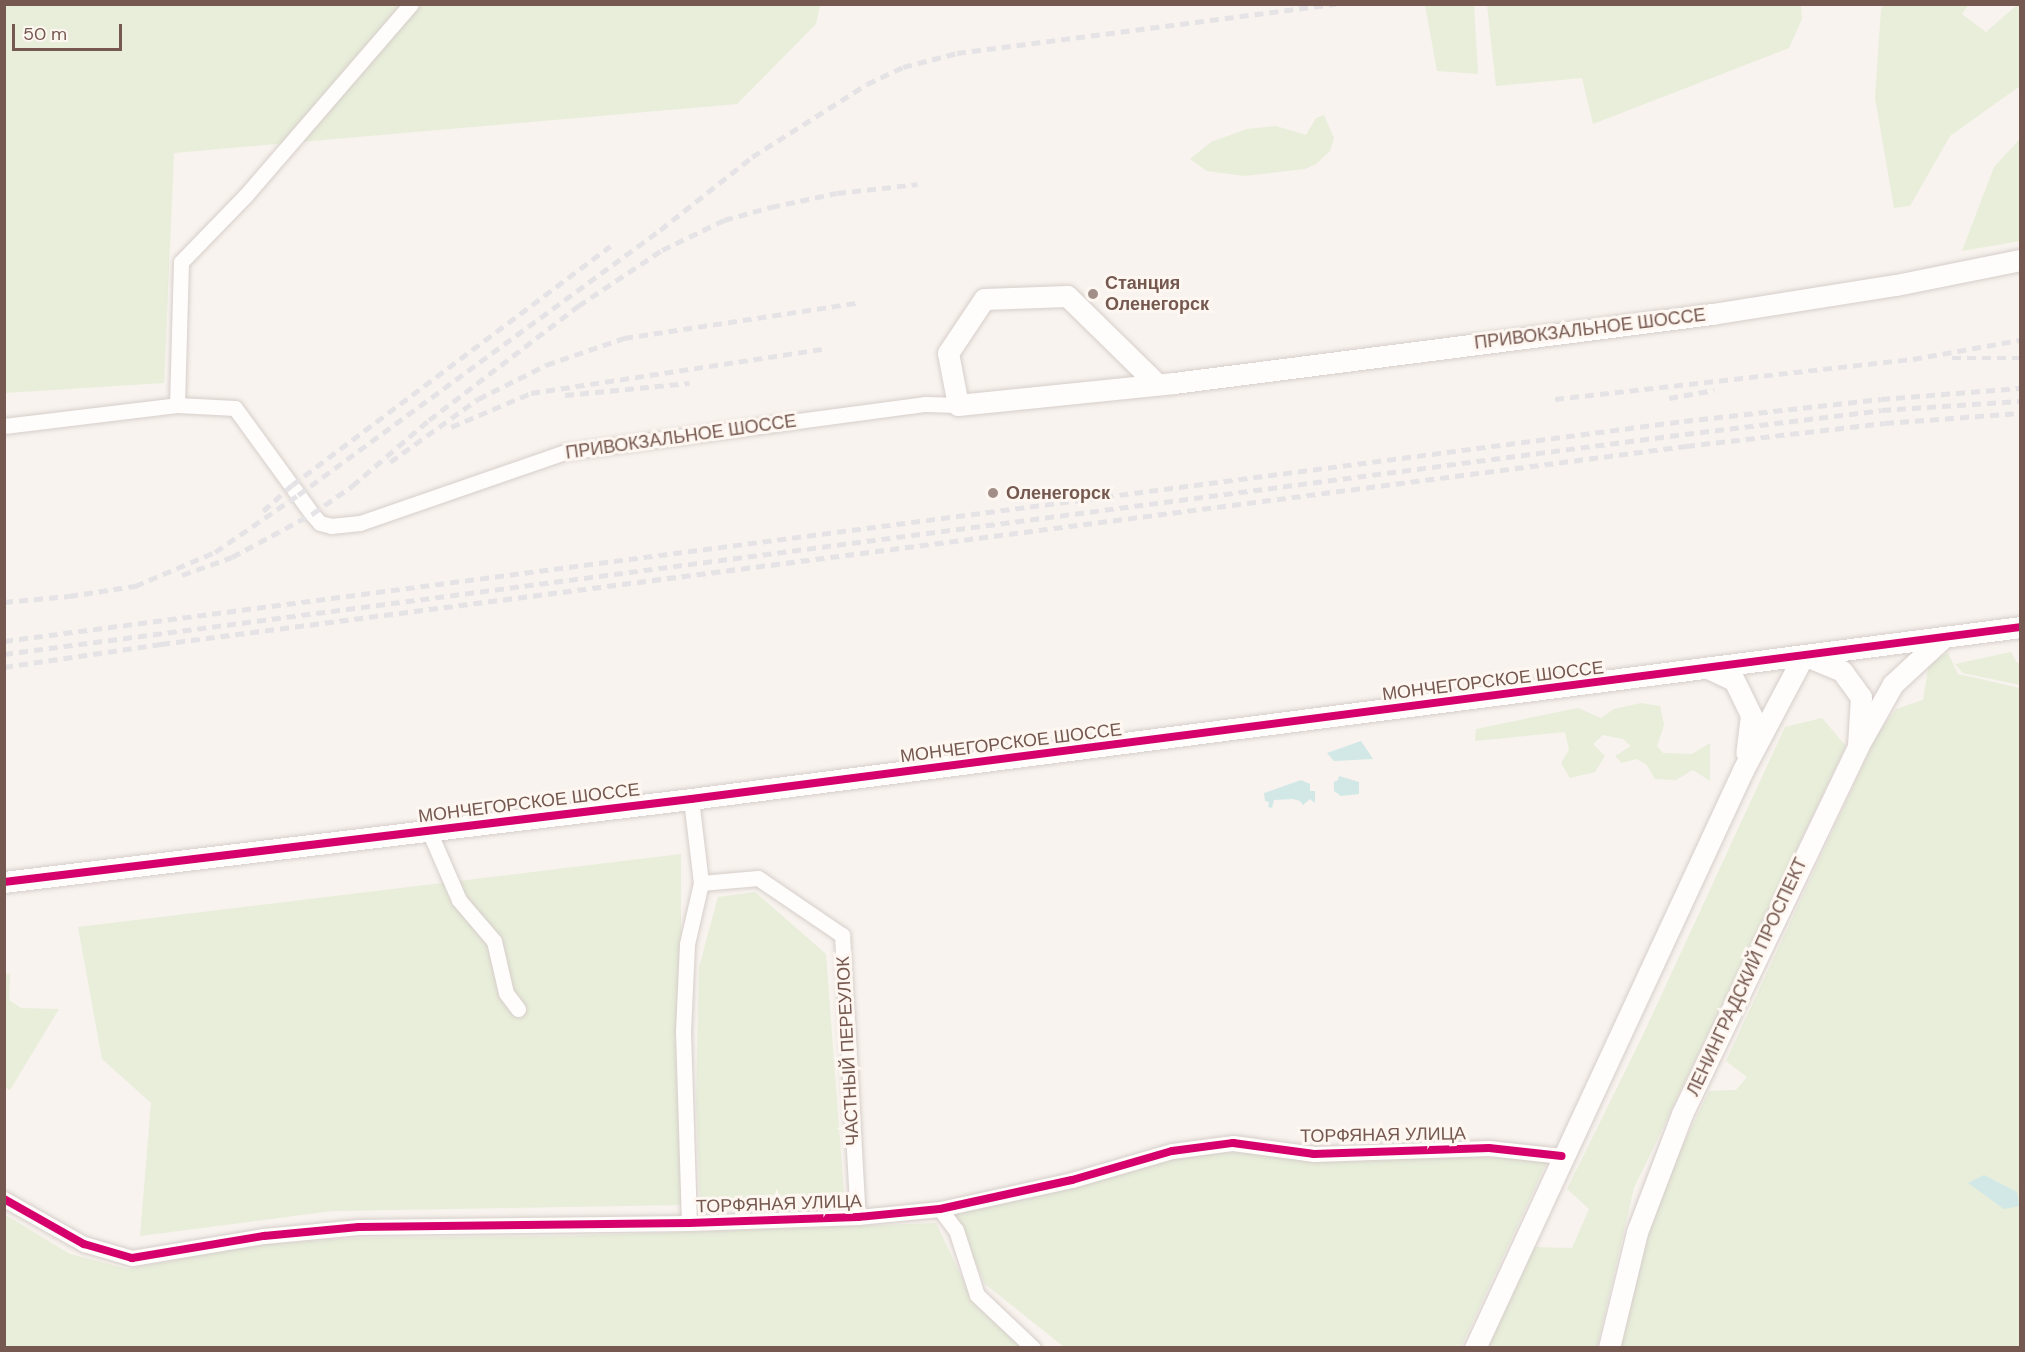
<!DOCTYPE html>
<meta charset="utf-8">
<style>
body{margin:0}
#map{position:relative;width:2025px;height:1352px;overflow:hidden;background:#f8f3ee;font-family:"DM Sans",sans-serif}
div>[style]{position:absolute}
.green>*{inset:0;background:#e8eeda}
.water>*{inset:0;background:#d1e8e7}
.roads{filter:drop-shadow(0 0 2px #d6ceca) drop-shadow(0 0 2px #d6ceca)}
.street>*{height:15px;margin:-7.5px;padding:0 7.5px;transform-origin:7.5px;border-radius:7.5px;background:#fefdfc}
.secondary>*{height:21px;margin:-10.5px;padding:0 10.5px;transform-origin:10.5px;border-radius:10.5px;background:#fefdfc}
.rail>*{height:4.5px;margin-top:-2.25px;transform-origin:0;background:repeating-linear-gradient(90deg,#e5e3e6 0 9px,transparent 0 15px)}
.cycleway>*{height:8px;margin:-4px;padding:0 4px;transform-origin:4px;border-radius:4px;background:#d6006c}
.dots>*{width:16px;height:16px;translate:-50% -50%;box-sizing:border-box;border:3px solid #fef7f1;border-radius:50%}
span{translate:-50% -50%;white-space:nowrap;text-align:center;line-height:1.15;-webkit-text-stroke:6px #fef7f1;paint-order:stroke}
.poi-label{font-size:18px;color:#75584f;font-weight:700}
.left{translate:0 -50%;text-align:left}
.street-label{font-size:18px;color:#75584f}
.frame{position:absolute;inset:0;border:6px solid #75584f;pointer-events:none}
.scale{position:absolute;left:12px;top:24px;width:110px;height:27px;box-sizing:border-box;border:3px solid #75584f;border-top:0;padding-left:8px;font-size:18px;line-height:21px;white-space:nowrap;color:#75584f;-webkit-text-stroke:4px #fef7f1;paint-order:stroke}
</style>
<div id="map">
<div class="green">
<i style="clip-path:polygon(1801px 4px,1802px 19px,1789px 48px,1593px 124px,1582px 78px,1496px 86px,1487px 5px)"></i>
<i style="clip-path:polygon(1884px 4px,1968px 5px,1962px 14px,1986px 32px,2017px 5px,2020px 5px,2020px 86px,1950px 136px,1910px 206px,1894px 208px,1875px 98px,1881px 9px)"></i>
<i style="clip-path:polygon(5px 5px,820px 5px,816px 24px,737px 104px,174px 153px,164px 383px,5px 393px)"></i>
<i style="clip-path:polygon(1425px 5px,1474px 5px,1478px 74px,1437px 71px)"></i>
<i style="clip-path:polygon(1324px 115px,1334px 138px,1330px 151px,1316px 164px,1305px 169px,1245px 176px,1207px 171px,1190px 159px,1211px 142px,1247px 129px,1276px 126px,1306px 135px,1316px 118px)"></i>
<i style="clip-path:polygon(2020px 139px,2020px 241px,1962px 251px,1994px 167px)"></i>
<i style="clip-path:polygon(2011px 652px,2017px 663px,2020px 663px,2020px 685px,1963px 673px,1955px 664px)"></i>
<i style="clip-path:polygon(1948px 653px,1958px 674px,2020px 688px,2020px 1347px,1618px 1348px,1656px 1200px,1709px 1091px,1736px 1090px,1747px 1077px,1726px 1061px,1877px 735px,1896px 709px,1923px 700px,1929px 663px)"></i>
<i style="clip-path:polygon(1641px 703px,1660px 706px,1664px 725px,1657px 746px,1663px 753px,1692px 754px,1710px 743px,1710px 781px,1693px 770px,1676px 780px,1655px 779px,1646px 764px,1636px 759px,1622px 763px,1615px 756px,1631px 746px,1623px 739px,1603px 735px,1593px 744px,1605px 756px,1595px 772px,1570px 778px,1561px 763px,1569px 750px,1565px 732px,1475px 741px,1476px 729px,1578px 708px,1601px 718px,1614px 709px)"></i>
<i style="clip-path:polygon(1822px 718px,1846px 746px,1634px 1188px,1597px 1347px,1488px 1348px,1534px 1247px,1572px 1248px,1589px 1209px,1567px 1189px,1642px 1037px,1785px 727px)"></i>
<i style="clip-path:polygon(681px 854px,681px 1205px,332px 1211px,140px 1236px,151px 1103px,102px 1059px,78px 927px)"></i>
<i style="clip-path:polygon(755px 892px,826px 954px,844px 1194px,700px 1200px,696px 1102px,699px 967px,718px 897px)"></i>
<i style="clip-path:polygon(5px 974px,10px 974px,9px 1000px,21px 1008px,59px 1009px,10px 1090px,4px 1087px)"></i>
<i style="clip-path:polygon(1236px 1149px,1386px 1153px,1548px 1160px,1461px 1347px,1064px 1347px,985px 1284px,951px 1209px,1064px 1190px,1151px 1162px)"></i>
<i style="clip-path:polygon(4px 1214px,70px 1254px,128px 1269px,251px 1245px,358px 1238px,568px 1236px,936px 1223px,974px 1303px,1021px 1347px,5px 1347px)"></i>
</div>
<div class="water">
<i style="clip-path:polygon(1361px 741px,1373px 759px,1334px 761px,1327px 753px)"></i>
<i style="clip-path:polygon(1339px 776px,1359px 782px,1359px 794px,1341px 796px,1334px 791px,1334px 782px,1338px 780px)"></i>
<i style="clip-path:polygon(1301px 780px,1310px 784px,1310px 791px,1315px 791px,1315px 803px,1310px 799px,1303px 805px,1300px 801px,1293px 799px,1274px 800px,1272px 808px,1268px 807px,1269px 802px,1265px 801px,1264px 793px)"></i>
<i style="clip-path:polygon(1984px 1175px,2017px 1192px,2019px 1206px,2004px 1209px,1968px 1183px)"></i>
</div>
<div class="roads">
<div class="street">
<i style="left:177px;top:405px;width:143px;rotate:-88.4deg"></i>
<i style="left:181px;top:262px;width:93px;rotate:-45.9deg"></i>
<i style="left:246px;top:195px;width:252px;rotate:-49.2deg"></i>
<i style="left:4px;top:426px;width:174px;rotate:-6.9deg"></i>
<i style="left:177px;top:405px;width:58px;rotate:3deg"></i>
<i style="left:235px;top:408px;width:131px;rotate:54deg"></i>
<i style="left:312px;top:514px;width:12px;rotate:48deg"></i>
<i style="left:320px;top:523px;width:11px;rotate:15deg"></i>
<i style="left:331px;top:526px;width:29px;rotate:-6deg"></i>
<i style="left:360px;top:523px;width:217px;rotate:-19.1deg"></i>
<i style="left:565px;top:452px;width:364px;rotate:-7.6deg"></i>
<i style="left:926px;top:404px;width:32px;rotate:2deg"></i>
<i style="left:429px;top:831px;width:75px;rotate:66.5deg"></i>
<i style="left:459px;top:900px;width:54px;rotate:49.5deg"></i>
<i style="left:494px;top:941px;width:53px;rotate:77deg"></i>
<i style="left:506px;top:993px;width:20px;rotate:53deg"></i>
<i style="left:701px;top:883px;width:57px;rotate:-5deg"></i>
<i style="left:758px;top:878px;width:102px;rotate:34.2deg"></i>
<i style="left:842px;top:935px;width:282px;rotate:86.8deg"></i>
<i style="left:4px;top:1199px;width:92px;rotate:29.4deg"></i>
<i style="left:84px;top:1244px;width:50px;rotate:16.3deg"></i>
<i style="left:132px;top:1258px;width:134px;rotate:-9.5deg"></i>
<i style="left:264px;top:1236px;width:95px;rotate:-5.4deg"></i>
<i style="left:359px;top:1227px;width:330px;rotate:-0.7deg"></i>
<i style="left:689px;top:1223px;width:169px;rotate:-2deg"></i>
<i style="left:858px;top:1217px;width:82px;rotate:-5.6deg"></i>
<i style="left:940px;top:1209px;width:135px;rotate:-12.4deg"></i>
<i style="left:1072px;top:1180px;width:104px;rotate:-16.2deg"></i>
<i style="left:1172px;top:1151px;width:62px;rotate:-7.5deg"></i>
<i style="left:1233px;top:1143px;width:82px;rotate:7.7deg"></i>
<i style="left:1314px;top:1154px;width:175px;rotate:-2deg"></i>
<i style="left:1489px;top:1148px;width:73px;rotate:6.3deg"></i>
<i style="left:940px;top:1209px;width:26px;rotate:53deg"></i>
<i style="left:956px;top:1230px;width:68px;rotate:72.1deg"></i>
<i style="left:977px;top:1295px;width:77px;rotate:43.4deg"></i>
<i style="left:689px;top:1223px;width:191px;rotate:-91.8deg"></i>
<i style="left:683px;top:1032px;width:88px;rotate:-87.4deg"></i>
<i style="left:687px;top:944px;width:63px;rotate:-77.1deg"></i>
<i style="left:701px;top:883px;width:85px;rotate:-96.8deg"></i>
</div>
<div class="secondary">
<i style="left:1157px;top:384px;width:126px;rotate:-135.6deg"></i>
<i style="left:1067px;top:296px;width:83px;rotate:177.9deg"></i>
<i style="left:984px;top:299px;width:65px;rotate:123.7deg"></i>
<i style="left:948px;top:353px;width:53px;rotate:79.1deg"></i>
<i style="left:958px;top:405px;width:217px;rotate:-5.8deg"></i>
<i style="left:1174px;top:383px;width:542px;rotate:-7.31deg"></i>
<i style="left:1712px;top:314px;width:186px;rotate:-9deg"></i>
<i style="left:1896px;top:285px;width:126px;rotate:-11.4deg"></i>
<i style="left:1710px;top:669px;width:26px;rotate:25deg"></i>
<i style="left:1734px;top:680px;width:39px;rotate:64deg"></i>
<i style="left:1751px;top:715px;width:38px;rotate:97deg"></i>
<i style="left:4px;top:882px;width:692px;rotate:-6.89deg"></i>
<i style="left:691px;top:799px;width:1340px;rotate:-7.37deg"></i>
<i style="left:1475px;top:1348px;width:637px;rotate:-65.12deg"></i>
<i style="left:1743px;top:770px;width:130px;rotate:-62.1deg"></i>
<i style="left:1804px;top:655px;width:41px;rotate:22.8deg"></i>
<i style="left:1842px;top:671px;width:32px;rotate:54deg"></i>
<i style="left:1861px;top:697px;width:49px;rotate:93.5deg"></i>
<i style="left:1609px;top:1348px;width:119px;rotate:-76.4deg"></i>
<i style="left:1637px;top:1232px;width:126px;rotate:-69.1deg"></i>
<i style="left:1682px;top:1114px;width:408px;rotate:-64.4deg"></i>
<i style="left:1858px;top:746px;width:71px;rotate:-60.6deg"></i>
<i style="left:1893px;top:684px;width:69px;rotate:-42.7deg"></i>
</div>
</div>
<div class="rail">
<i style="left:1952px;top:358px;width:68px"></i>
<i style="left:565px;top:395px;width:125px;rotate:-5.5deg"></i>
<i style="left:1669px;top:398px;width:46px;rotate:-10.1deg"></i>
<i style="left:1555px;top:399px;width:360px;rotate:-6.4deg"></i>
<i style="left:1913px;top:359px;width:109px;rotate:-10.1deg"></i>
<i style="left:451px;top:427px;width:87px;rotate:-23deg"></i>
<i style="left:531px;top:393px;width:295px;rotate:-8.6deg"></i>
<i style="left:390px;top:462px;width:108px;rotate:-35.6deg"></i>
<i style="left:478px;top:399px;width:76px;rotate:-26.6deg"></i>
<i style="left:546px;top:365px;width:83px;rotate:-19.1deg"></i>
<i style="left:624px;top:338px;width:235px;rotate:-8.6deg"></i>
<i style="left:263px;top:511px;width:39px;rotate:-42deg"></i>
<i style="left:292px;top:485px;width:398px;rotate:-36.9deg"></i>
<i style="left:182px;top:575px;width:53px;rotate:-19.8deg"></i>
<i style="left:232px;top:557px;width:91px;rotate:-28.3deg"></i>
<i style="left:312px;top:514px;width:49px;rotate:-35deg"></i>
<i style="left:352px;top:486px;width:101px;rotate:-40.6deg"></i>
<i style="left:429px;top:420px;width:188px;rotate:-37.4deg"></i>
<i style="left:578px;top:306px;width:101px;rotate:-33.7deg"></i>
<i style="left:662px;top:250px;width:69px;rotate:-25.8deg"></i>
<i style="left:724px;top:220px;width:49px;rotate:-15.5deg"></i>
<i style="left:771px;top:207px;width:67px;rotate:-12deg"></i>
<i style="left:837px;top:193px;width:81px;rotate:-6.3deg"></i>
<i style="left:135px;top:586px;width:87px;rotate:-23deg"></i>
<i style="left:215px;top:552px;width:101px;rotate:-34.5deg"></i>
<i style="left:298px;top:495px;width:449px;rotate:-36.2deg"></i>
<i style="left:660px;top:230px;width:117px;rotate:-38.4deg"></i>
<i style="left:752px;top:157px;width:136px;rotate:-32.4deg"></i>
<i style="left:867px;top:84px;width:40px;rotate:-25deg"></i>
<i style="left:903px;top:67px;width:56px;rotate:-14.5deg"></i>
<i style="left:957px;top:53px;width:382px;rotate:-7.4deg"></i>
<i style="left:4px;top:602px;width:65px;rotate:-5.3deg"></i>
<i style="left:69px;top:596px;width:73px;rotate:-8.7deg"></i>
<i style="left:4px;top:641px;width:1694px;rotate:-7.46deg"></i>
<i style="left:1684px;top:421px;width:198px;rotate:-6.4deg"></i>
<i style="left:1881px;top:399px;width:139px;rotate:-4.5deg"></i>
<i style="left:4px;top:654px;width:1695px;rotate:-7.46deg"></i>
<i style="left:1685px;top:434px;width:198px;rotate:-6.9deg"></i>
<i style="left:1882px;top:410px;width:138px;rotate:-3.7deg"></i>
<i style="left:4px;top:667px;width:159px;rotate:-8.3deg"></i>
<i style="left:161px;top:644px;width:1538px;rotate:-7.4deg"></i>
<i style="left:1686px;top:446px;width:200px;rotate:-6.6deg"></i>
<i style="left:1885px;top:423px;width:135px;rotate:-4.2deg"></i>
</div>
<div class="cycleway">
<i style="left:4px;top:882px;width:692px;rotate:-6.89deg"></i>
<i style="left:691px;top:799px;width:1340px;rotate:-7.37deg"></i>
<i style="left:4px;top:1199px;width:92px;rotate:29.4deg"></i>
<i style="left:84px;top:1244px;width:50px;rotate:16.3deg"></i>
<i style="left:132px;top:1258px;width:134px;rotate:-9.5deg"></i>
<i style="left:264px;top:1236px;width:95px;rotate:-5.4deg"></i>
<i style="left:359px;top:1227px;width:330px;rotate:-0.7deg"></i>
<i style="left:689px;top:1223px;width:169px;rotate:-2deg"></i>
<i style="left:858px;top:1217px;width:82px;rotate:-5.6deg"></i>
<i style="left:940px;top:1209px;width:135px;rotate:-12.4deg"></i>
<i style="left:1072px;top:1180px;width:104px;rotate:-16.2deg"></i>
<i style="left:1172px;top:1151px;width:62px;rotate:-7.5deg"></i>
<i style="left:1233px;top:1143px;width:82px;rotate:7.7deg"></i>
<i style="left:1314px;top:1154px;width:175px;rotate:-2deg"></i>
<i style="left:1489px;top:1148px;width:73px;rotate:6.3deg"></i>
</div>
<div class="dots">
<i style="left:1093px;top:294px;background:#a38e87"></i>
<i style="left:993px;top:493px;background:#a38e87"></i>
</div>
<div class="poi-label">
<span class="left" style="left:1105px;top:294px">Станция<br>Оленегорск</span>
<span class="left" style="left:1006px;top:493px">Оленегорск</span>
</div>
<div class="street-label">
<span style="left:1590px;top:329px;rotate:-7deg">ПРИВОКЗАЛЬНОЕ ШОССЕ</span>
<span style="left:681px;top:437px;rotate:-8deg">ПРИВОКЗАЛЬНОЕ ШОССЕ</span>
<span style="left:1493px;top:681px;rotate:-7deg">МОНЧЕГОРСКОЕ ШОССЕ</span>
<span style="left:1011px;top:743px;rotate:-7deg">МОНЧЕГОРСКОЕ ШОССЕ</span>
<span style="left:529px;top:803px;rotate:-7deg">МОНЧЕГОРСКОЕ ШОССЕ</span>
<span style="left:1747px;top:977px;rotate:-65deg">ЛЕНИНГРАДСКИЙ ПРОСПЕКТ</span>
<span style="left:848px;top:1051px;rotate:-93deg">ЧАСТНЫЙ ПЕРЕУЛОК</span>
<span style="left:1383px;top:1135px;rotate:-1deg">ТОРФЯНАЯ УЛИЦА</span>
<span style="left:779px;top:1204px;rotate:-2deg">ТОРФЯНАЯ УЛИЦА</span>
</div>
<div class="frame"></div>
<div class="scale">50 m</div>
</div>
